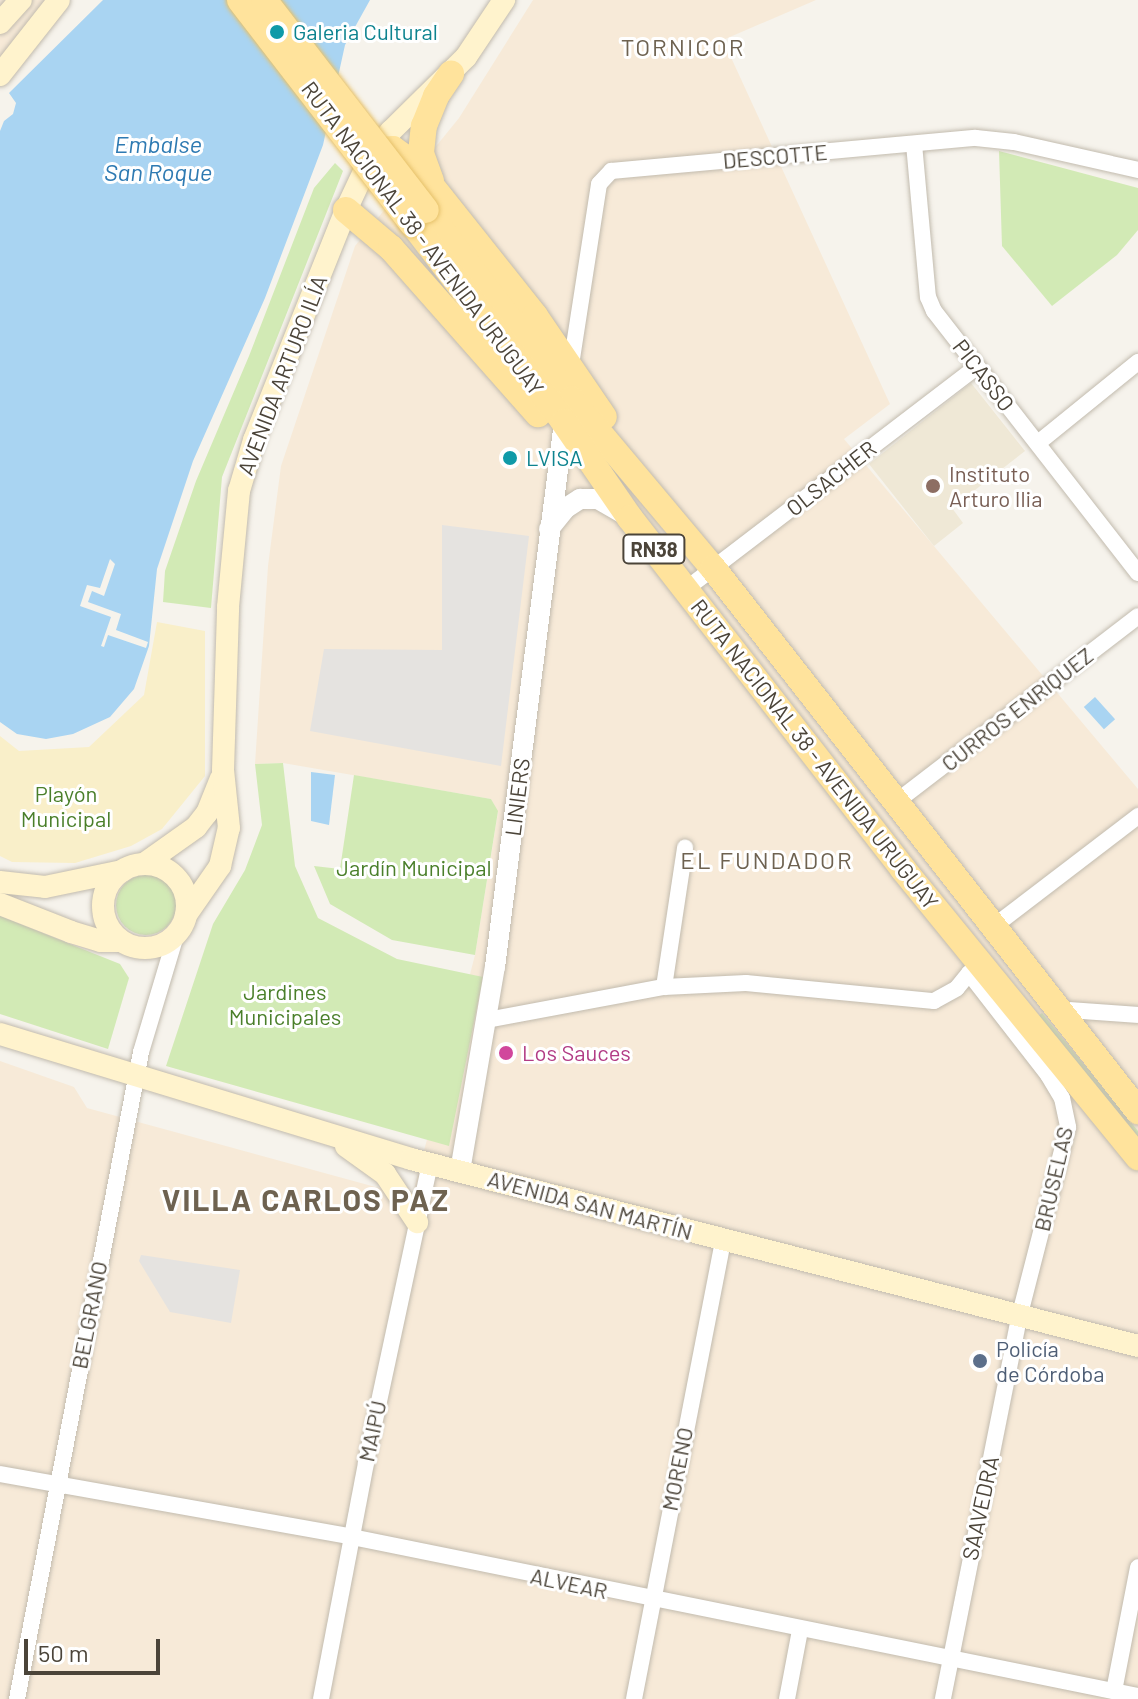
<!DOCTYPE html>
<meta charset="utf-8">
<style>
body{margin:0}
#map{position:relative;width:1138px;height:1699px;overflow:hidden;background:#f6f3ec;font-family:Barlow,sans-serif}
div>[style]{position:absolute}
.commercial>*{inset:0;background:#f7ead8}
.education>*{inset:0;background:#efe8d6}
.green>*{inset:0;background:#d2eab5}
.round{border-radius:50%}
.sand>*{inset:0;background:#f9efc9}
.parking>*{inset:0;background:#e5e3e0}
.water>*{inset:0;background:#a9d4f2;transform-origin:0 0}
.pier>*{inset:0;background:#f6f3ec}
.roads{filter:drop-shadow(0 0 2px #c2bbae) drop-shadow(0 0 2px #c2bbae)}
.minor>*{height:16px;margin:-8px;padding:0 8px;transform-origin:8px;border-radius:8px;background:#fff}
.tertiary>*{height:20px;margin:-10px;padding:0 10px;transform-origin:10px;border-radius:10px;background:#fff}
.secondary>*{height:22px;margin:-11px;padding:0 11px;transform-origin:11px;border-radius:11px;background:#fff3cd}
.secondary>.ring{margin:-11px;padding:0;box-sizing:content-box;background:none;border:22px solid #fff3cd;border-radius:50%}
.primary>*{height:26px;margin:-13px;padding:0 13px;transform-origin:13px;border-radius:13px;background:#ffe39c}
.bridges{filter:drop-shadow(0 0 2px #e6c16a) drop-shadow(0 0 2px #e6c16a)}
.primary-bridge>*{height:26px;margin:-13px;padding:0 13px;transform-origin:13px;border-radius:13px;background:#ffe39c}
.dots>*{width:22px;height:22px;translate:-50% -50%;box-sizing:border-box;border:4px solid #fff;border-radius:50%}
span{translate:-50% -50%;white-space:nowrap;text-align:center;line-height:1.15;-webkit-text-stroke:6px #fff;paint-order:stroke}
.shield-label span{padding:2px 6px;background:#fff;border:2px solid;border-radius:6px;-webkit-text-stroke-width:0}
.shield-label{font-size:20px;color:#4b4439;font-weight:700}
.culture-label{font-size:22px;color:#0d838f}
.left{translate:0 -50%;text-align:left}
.street-label{font-size:22px;color:#4b4439}
.education-label{font-size:22px;color:#785e54}
.park-label{font-size:22px;color:#4a7f2a}
.hotel-label{font-size:22px;color:#b23c85}
.service-label{font-size:22px;color:#4e5e75}
.neighbourhood-label{font-size:24px;color:#6e6250;letter-spacing:2px}
.water-label{font-size:24px;color:#2e7ab2;font-style:italic}
.district-label{font-size:30px;color:#6e6250;font-weight:700;letter-spacing:2px}
.scale{position:absolute;left:24px;top:1639px;width:136px;height:36px;box-sizing:border-box;border:4px solid #4b4439;border-top:0;padding-left:10px;font-size:24px;line-height:28px;white-space:nowrap;color:#4b4439;-webkit-text-stroke:6px #fff;paint-order:stroke}
</style>
<div id="map">
<div class="commercial">
<i style="clip-path:polygon(0 0,59px 0,0 75px)"></i>
<i style="clip-path:polygon(533px 0,816px 0,723px 40px,890px 404px,844px 439px,1138px 789px,1138px 1699px,0 1699px,0 1061px,74px 1087px,87px 1108px,412px 1197px,475px 955px,498px 812px,491px 799px,283px 763px,255px 764px,268px 566px,281px 466px,355px 246px,459px 118px)"></i>
</div>
<div class="education">
<i style="clip-path:polygon(971px 383px,1025px 451px,952px 508px,963px 523px,934px 546px,869px 464px)"></i>
</div>
<div class="green">
<i style="clip-path:polygon(999px 151px,1138px 188px,1138px 230px,1117px 255px,1052px 306px,1002px 246px)"></i>
<i style="clip-path:polygon(335px 163px,343px 171px,222px 477px,211px 608px,163px 602px,165px 571px,196px 481px,249px 356px,314px 188px)"></i>
<i style="clip-path:polygon(283px 763px,295px 866px,318px 918px,397px 959px,483px 977px,449px 1146px,166px 1066px,213px 924px,245px 870px,262px 825px,255px 764px)"></i>
<i style="clip-path:polygon(354px 775px,491px 799px,498px 811px,475px 955px,392px 940px,330px 904px,314px 866px,340px 869px)"></i>
<i class="round" style="left:116px;top:875px;width:60px;height:60px"></i>
<i style="clip-path:polygon(0 916px,120px 964px,129px 978px,108px 1049px,0 1014px)"></i>
<i style="clip-path:polygon(1042px 1013px,1138px 1131px,1138px 1145px,1037px 1017px)"></i>
</div>
<div class="sand">
<i style="clip-path:polygon(157px 622px,205px 631px,205px 776px,162px 829px,131px 846px,75px 863px,12px 862px,0 856px,0 736px,19px 751px,89px 747px,144px 695px)"></i>
</div>
<div class="parking">
<i style="clip-path:polygon(442px 525px,529px 536px,501px 766px,310px 731px,324px 649px,442px 650px)"></i>
<i style="clip-path:polygon(141px 1255px,240px 1270px,231px 1323px,170px 1312px,139px 1261px)"></i>
</div>
<div class="water">
<i style="clip-path:polygon(103px 0,370px 0,345px 45px,323px 145px,265px 298px,193px 461px,157px 569px,149px 646px,134px 689px,110px 717px,73px 734px,46px 739px,17px 734px,0 722px,0 131px,4px 121px,13px 114px,16px 103px,9px 93px)"></i>
<i style="left:1095px;top:697px;width:30px;height:15px;rotate:48deg"></i>
<i style="clip-path:polygon(311px 772px,335px 775px,329px 825px,311px 821px)"></i>
</div>
<div class="pier">
<i style="clip-path:polygon(110px 559px,115px 564px,104px 596px,92px 591px,88px 602px,121px 614px,116px 630px,148px 642px,146px 648px,108px 635px,104px 647px,101px 646px,111px 617px,80px 606px,87px 585px,100px 588px)"></i>
</div>
<div class="roads">
<div class="minor">
<i style="left:914px;top:144px;width:154px;rotate:84.8deg"></i>
<i style="left:928px;top:297px;width:15px;rotate:67deg"></i>
<i style="left:934px;top:311px;width:332px;rotate:52.1deg"></i>
<i style="left:571px;top:365px;width:183px;rotate:-81.2deg"></i>
<i style="left:599px;top:184px;width:18px;rotate:-47deg"></i>
<i style="left:611px;top:171px;width:366px;rotate:-5.2deg"></i>
<i style="left:976px;top:138px;width:38px;rotate:6deg"></i>
<i style="left:1014px;top:142px;width:127px;rotate:12.7deg"></i>
<i style="left:1038px;top:443px;width:129px;rotate:-39deg"></i>
<i style="left:686px;top:589px;width:365px;rotate:-37.4deg"></i>
<i style="left:896px;top:802px;width:305px;rotate:-37.5deg"></i>
<i style="left:993px;top:927px;width:183px;rotate:-37.4deg"></i>
<i style="left:664px;top:987px;width:141px;rotate:-81.4deg"></i>
<i style="left:1056px;top:1009px;width:82px;rotate:4.2deg"></i>
<i style="left:487px;top:1020px;width:180px;rotate:-10.6deg"></i>
<i style="left:664px;top:987px;width:82px;rotate:-2.8deg"></i>
<i style="left:746px;top:983px;width:189px;rotate:5.5deg"></i>
<i style="left:934px;top:1001px;width:26px;rotate:-29deg"></i>
<i style="left:957px;top:988px;width:19px;rotate:-51deg"></i>
<i style="left:969px;top:973px;width:129px;rotate:52.2deg"></i>
<i style="left:1048px;top:1075px;width:27px;rotate:59deg"></i>
<i style="left:1062px;top:1098px;width:30px;rotate:78deg"></i>
<i style="left:1068px;top:1127px;width:197px;rotate:104.4deg"></i>
<i style="left:1019px;top:1318px;width:389px;rotate:101.3deg"></i>
<i style="left:0;top:1474px;width:358px;rotate:10.1deg"></i>
<i style="left:352px;top:1537px;width:802px;rotate:11.44deg"></i>
<i style="left:1114px;top:1691px;width:126px;rotate:-79deg"></i>
<i style="left:17px;top:1699px;width:659px;rotate:-79.15deg"></i>
<i style="left:141px;top:1052px;width:122px;rotate:-73.3deg"></i>
<i style="left:321px;top:1699px;width:241px;rotate:-79.2deg"></i>
<i style="left:366px;top:1462px;width:305px;rotate:-77.9deg"></i>
<i style="left:634px;top:1699px;width:469px;rotate:-79deg"></i>
<i style="left:787px;top:1699px;width:70px;rotate:-79.3deg"></i>
</div>
<div class="tertiary">
<i style="left:549px;top:529px;width:27px;rotate:-51deg"></i>
<i style="left:566px;top:508px;width:17px;rotate:-33deg"></i>
<i style="left:580px;top:499px;width:18px"></i>
<i style="left:598px;top:499px;width:30px;rotate:30deg"></i>
<i style="left:460px;top:1171px;width:207px;rotate:-80.3deg"></i>
<i style="left:495px;top:967px;width:549px;rotate:-82.78deg"></i>
</div>
<div class="secondary">
<i style="left:0;top:23px;width:31px;rotate:-48deg"></i>
<i style="left:0;top:75px;width:95px;rotate:-51.8deg"></i>
<i style="left:144px;top:864px;width:64px;rotate:-35.4deg"></i>
<i style="left:196px;top:827px;width:18px;rotate:-52deg"></i>
<i style="left:207px;top:813px;width:37px;rotate:-68deg"></i>
<i class="ring" style="left:103px;top:864px;width:62px;height:62px"></i>
<i style="left:0;top:882px;width:45px;rotate:6.3deg"></i>
<i style="left:45px;top:887px;width:79px;rotate:-11.7deg"></i>
<i style="left:0;top:904px;width:76px;rotate:21.5deg"></i>
<i style="left:71px;top:932px;width:31px;rotate:17deg"></i>
<i style="left:101px;top:941px;width:20px"></i>
<i style="left:186px;top:915px;width:60px;rotate:-55.2deg"></i>
<i style="left:220px;top:866px;width:39px;rotate:-77deg"></i>
<i style="left:229px;top:828px;width:58px;rotate:-95.9deg"></i>
<i style="left:223px;top:770px;width:163px;rotate:-88.2deg"></i>
<i style="left:228px;top:607px;width:117px;rotate:-84.6deg"></i>
<i style="left:239px;top:491px;width:53px;rotate:-73.6deg"></i>
<i style="left:254px;top:440px;width:248px;rotate:-68.2deg"></i>
<i style="left:346px;top:210px;width:54px;rotate:-64.9deg"></i>
<i style="left:369px;top:161px;width:37px;rotate:-54deg"></i>
<i style="left:391px;top:131px;width:105px;rotate:-44.6deg"></i>
<i style="left:466px;top:57px;width:69px;rotate:-56.3deg"></i>
<i style="left:0;top:1034px;width:430px;rotate:16.9deg"></i>
<i style="left:411px;top:1159px;width:751px;rotate:14.42deg"></i>
<i style="left:346px;top:1146px;width:48px;rotate:35.7deg"></i>
<i style="left:385px;top:1174px;width:58px;rotate:56.3deg"></i>
</div>
<div class="primary">
<i style="left:376px;top:150px;width:17px;rotate:-3deg"></i>
<i style="left:393px;top:149px;width:27px;rotate:36deg"></i>
<i style="left:415px;top:165px;width:193px;rotate:51.5deg"></i>
<i style="left:535px;top:316px;width:122px;rotate:55.7deg"></i>
<i style="left:431px;top:181px;width:30px;rotate:-110deg"></i>
<i style="left:421px;top:153px;width:27px;rotate:-84deg"></i>
<i style="left:424px;top:126px;width:32px;rotate:-68deg"></i>
<i style="left:436px;top:96px;width:27px;rotate:-56deg"></i>
<i style="left:346px;top:210px;width:59px;rotate:40.2deg"></i>
<i style="left:391px;top:248px;width:222px;rotate:48.5deg"></i>
<i style="left:426px;top:210px;width:238px;rotate:52.5deg"></i>
<i style="left:571px;top:399px;width:221px;rotate:50deg"></i>
<i style="left:713px;top:568px;width:690px;rotate:51.95deg"></i>
<i style="left:412px;top:223px;width:250px;rotate:52.6deg"></i>
<i style="left:564px;top:422px;width:116px;rotate:55.5deg"></i>
<i style="left:630px;top:518px;width:445px;rotate:52.1deg"></i>
<i style="left:903px;top:869px;width:372px;rotate:50.8deg"></i>
</div>
</div>
<div class="bridges">
<div class="primary-bridge">
<i style="left:240px;top:0;width:282px;rotate:52.4deg"></i>
<i style="left:264px;top:0;width:265px;rotate:52.4deg"></i>
</div>
</div>
<div class="dots">
<i style="left:277px;top:32px;background:#0f9aa8"></i>
<i style="left:510px;top:458px;background:#0f9aa8"></i>
<i style="left:933px;top:486px;background:#8d6e63"></i>
<i style="left:506px;top:1053px;background:#d1479c"></i>
<i style="left:980px;top:1361px;background:#5c6f8a"></i>
</div>
<div class="shield-label">
<span style="left:654px;top:549px">RN38</span>
</div>
<div class="culture-label">
<span class="left" style="left:293px;top:32px">Galeria Cultural</span>
<span class="left" style="left:526px;top:458px">LVISA</span>
</div>
<div class="street-label">
<span style="left:775px;top:156px;rotate:-5deg">DESCOTTE</span>
<span style="left:423px;top:238px;rotate:53deg">RUTA NACIONAL 38 - AVENIDA URUGUAY</span>
<span style="left:282px;top:375px;rotate:-69deg">AVENIDA ARTURO ILÍA</span>
<span style="left:984px;top:375px;rotate:52deg">PICASSO</span>
<span style="left:831px;top:478px;rotate:-38deg">OLSACHER</span>
<span style="left:1017px;top:709px;rotate:-38deg">CURROS ENRIQUEZ</span>
<span style="left:815px;top:754px;rotate:52deg">RUTA NACIONAL 38 - AVENIDA URUGUAY</span>
<span style="left:517px;top:797px;rotate:-83deg">LINIERS</span>
<span style="left:1053px;top:1179px;rotate:-77deg">BRUSELAS</span>
<span style="left:590px;top:1205px;rotate:15deg">AVENIDA SAN MARTÍN</span>
<span style="left:89px;top:1315px;rotate:-79deg">BELGRANO</span>
<span style="left:372px;top:1431px;rotate:-78deg">MAIPÚ</span>
<span style="left:677px;top:1469px;rotate:-79deg">MORENO</span>
<span style="left:980px;top:1508px;rotate:-78deg">SAAVEDRA</span>
<span style="left:569px;top:1583px;rotate:12deg">ALVEAR</span>
</div>
<div class="education-label">
<span class="left" style="left:949px;top:486px">Instituto<br>Arturo Ilia</span>
</div>
<div class="park-label">
<span style="left:66px;top:806px">Playón<br>Municipal</span>
<span style="left:414px;top:868px">Jardín Municipal</span>
<span style="left:285px;top:1004px">Jardines<br>Municipales</span>
</div>
<div class="hotel-label">
<span class="left" style="left:522px;top:1053px">Los Sauces</span>
</div>
<div class="service-label">
<span class="left" style="left:996px;top:1361px">Policía<br>de Córdoba</span>
</div>
<div class="neighbourhood-label">
<span style="left:683px;top:47px">TORNICOR</span>
<span style="left:767px;top:860px">EL FUNDADOR</span>
</div>
<div class="water-label">
<span style="left:158px;top:158px">Embalse<br>San Roque</span>
</div>
<div class="district-label">
<span style="left:306px;top:1199px">VILLA CARLOS PAZ</span>
</div>
<div class="scale">50 m</div>
</div>
